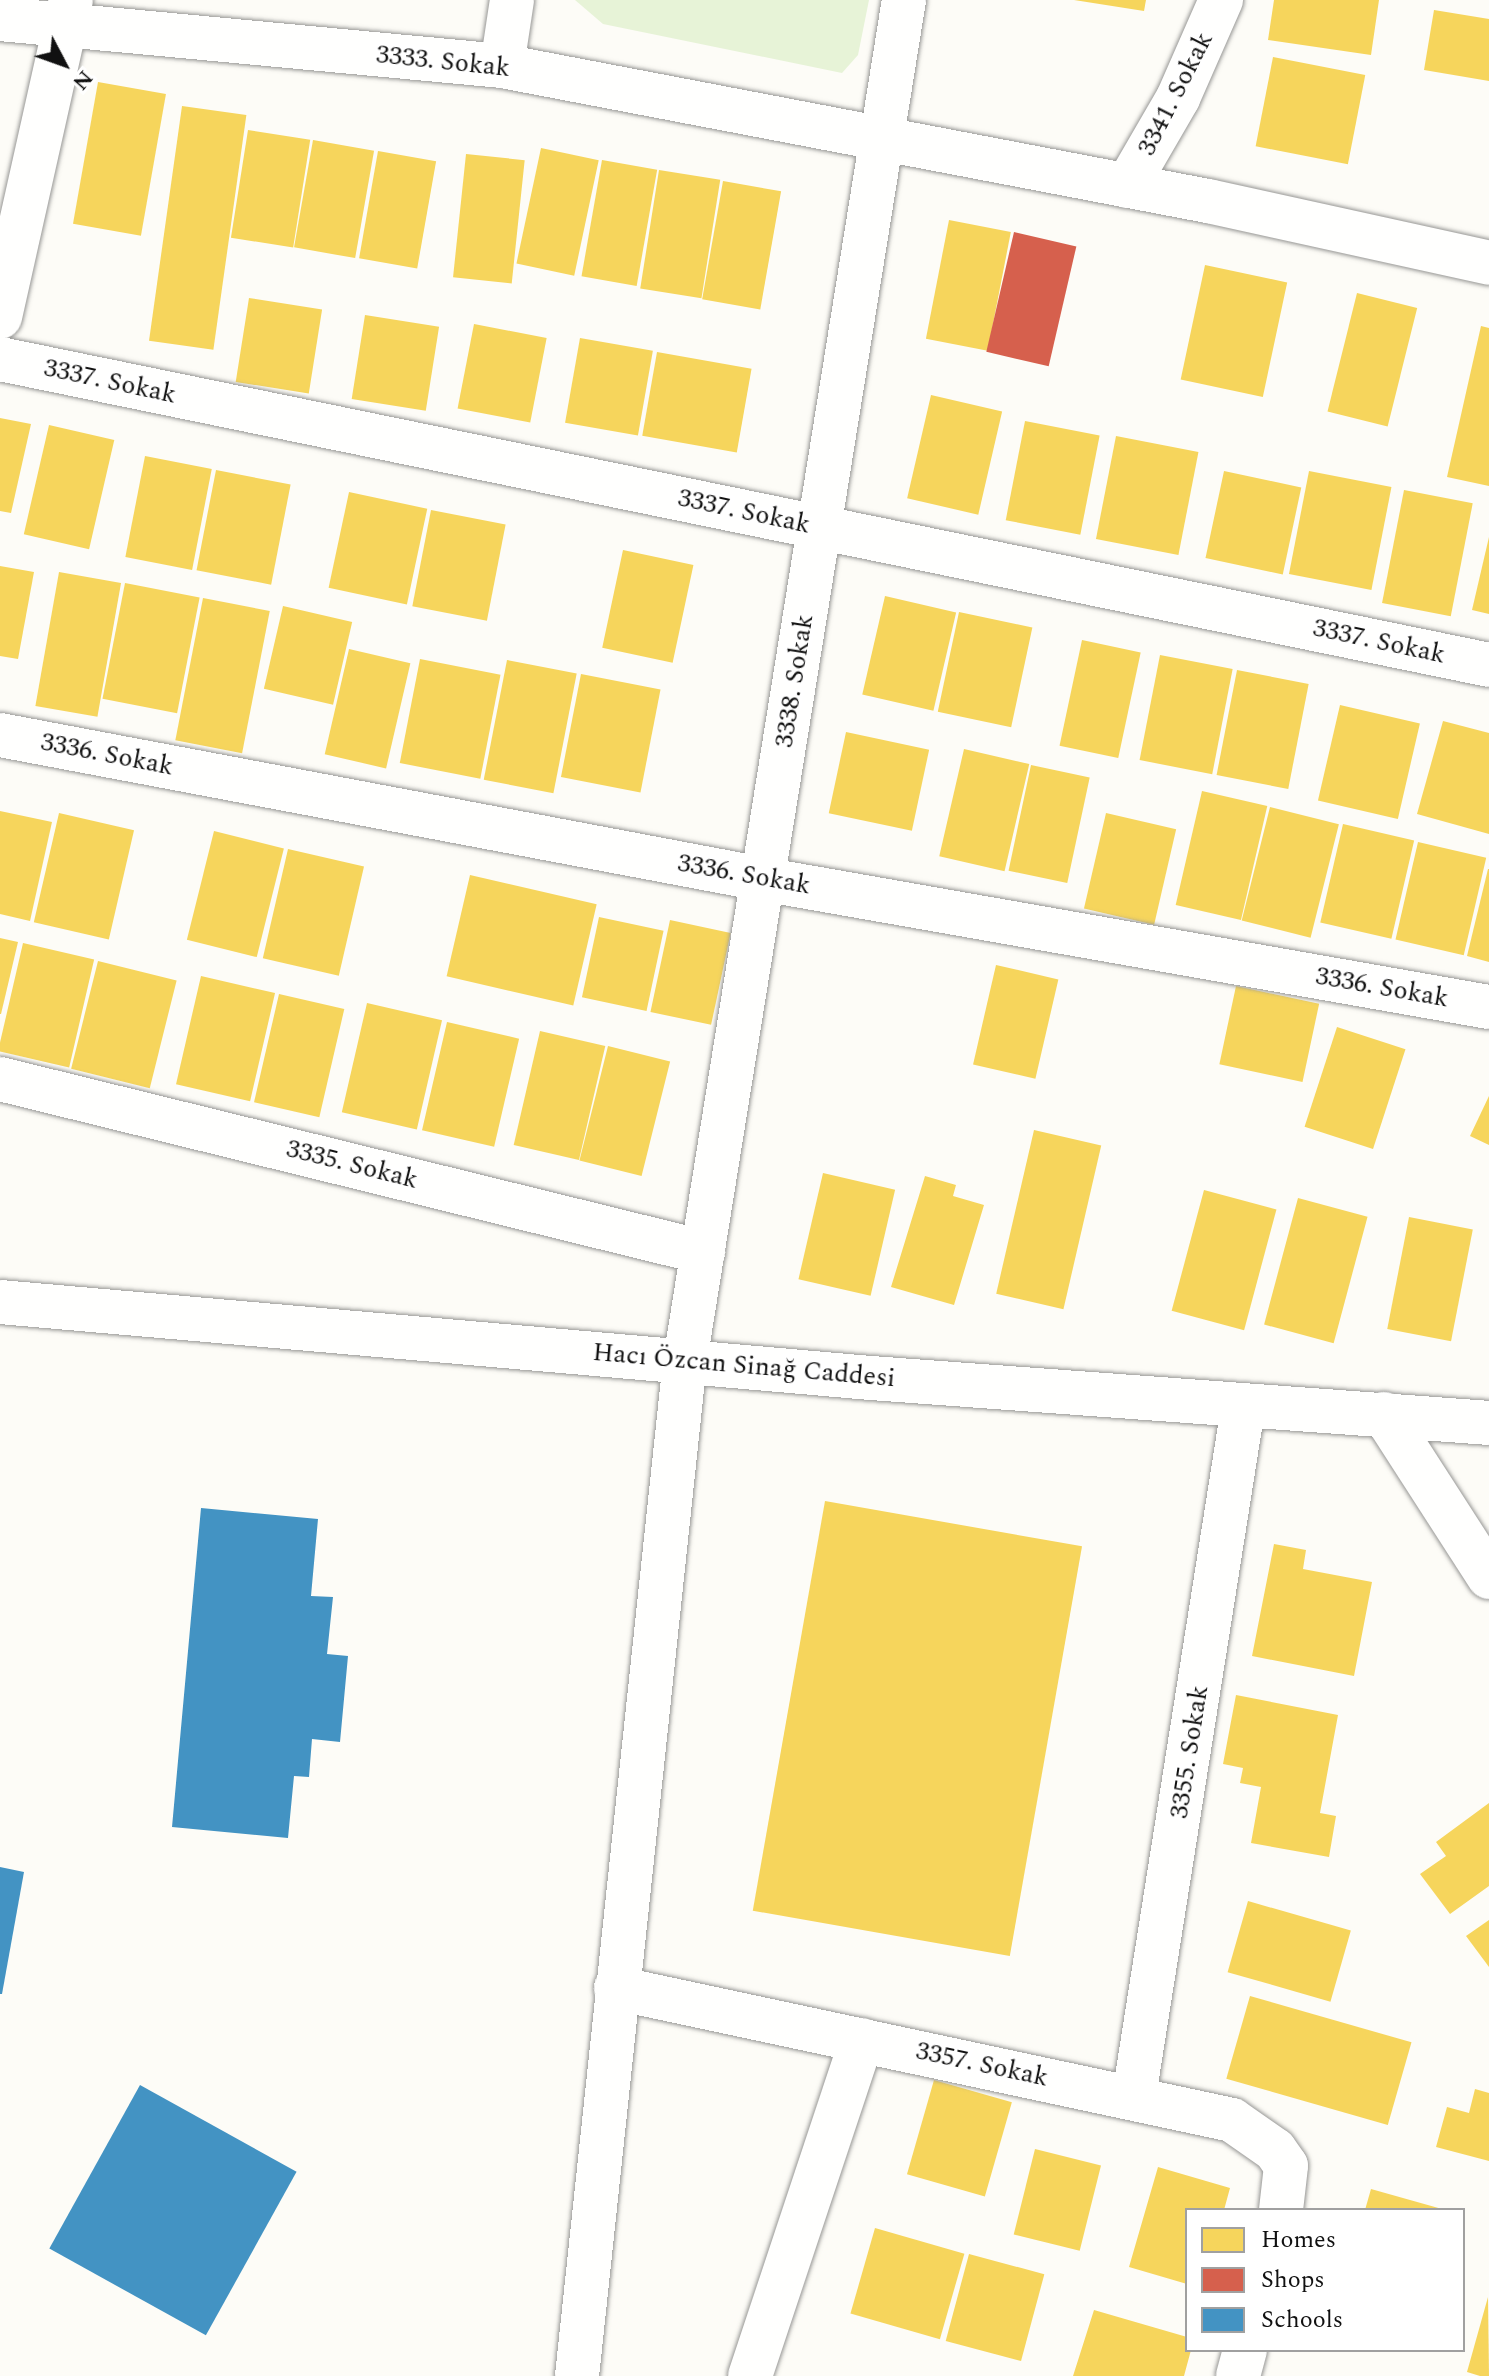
<!DOCTYPE html>
<meta charset="utf-8">
<style>
body{margin:0}
#map{position:relative;width:1489px;height:2376px;overflow:hidden;background:#fdfcf7;font-family:Spectral,serif}
div>[style]{position:absolute}
.green>*{inset:0;background:#e7f3d7}
.homes>*{inset:0;background:#f6d55c;transform-origin:0 0}
.shops>*{inset:0;background:#d6604d;transform-origin:0 0}
.schools>*{inset:0;background:#4393c3;transform-origin:0 0}
.roads{filter:drop-shadow(0 0 2px #979795) drop-shadow(0 0 2px #979795)}
.minor>*{height:44px;margin:-22px;padding:0 22px;transform-origin:22px;border-radius:22px;background:#fffffe}
span{translate:-50% -50%;white-space:nowrap;text-align:center;line-height:1.15;-webkit-text-stroke:8px #fff;paint-order:stroke}
.street-label{font-size:26px;color:#111}
.legend{position:absolute;left:1185px;top:2208px;width:280px;height:144px;box-sizing:border-box;background:#fff;border:2px solid #a0a0a0;margin:0;padding:10px 14px;list-style:none;font-size:24px;color:#111}
.legend li{display:flex;align-items:center;gap:16px;height:40px}
.legend b{width:40px;border:2px solid #a0a0a0}
.north{position:absolute;left:24px;top:24px;width:80px;height:80px;-webkit-text-stroke:6px #fff;paint-order:stroke;rotate:131deg;font-size:22px;font-weight:700;line-height:32px;text-align:center;color:#111}
.north::after{content:'';display:block;margin:auto;width:28px;height:36px;background:#111;clip-path:polygon(50% 0,100% 100%,50% 72%,0 100%)}
</style>
<div id="map">
<div class="green">
<i style="clip-path:polygon(575px 0,869px 0,858px 55px,842px 73px,603px 24px)"></i>
</div>
<div class="homes">
<i style="clip-path:polygon(1074px 0,1146px 0,1144px 11px)"></i>
<i style="clip-path:polygon(1274px 0,1379px 0,1371px 55px,1268px 40px)"></i>
<i style="clip-path:polygon(1434px 10px,1489px 19px,1489px 81px,1424px 70px)"></i>
<i style="left:1273px;top:57px;width:94px;height:91px;rotate:11deg"></i>
<i style="left:98px;top:82px;width:69px;height:144px;rotate:10deg"></i>
<i style="left:182px;top:106px;width:65px;height:237px;rotate:8deg"></i>
<i style="left:248px;top:130px;width:63px;height:109px;rotate:9deg"></i>
<i style="left:313px;top:140px;width:62px;height:109px;rotate:10deg"></i>
<i style="left:541px;top:148px;width:59px;height:118px;rotate:12deg"></i>
<i style="left:378px;top:151px;width:59px;height:109px;rotate:10deg"></i>
<i style="left:466px;top:154px;width:59px;height:124px;rotate:6deg"></i>
<i style="left:602px;top:160px;width:56px;height:118px;rotate:10deg"></i>
<i style="left:659px;top:170px;width:62px;height:120px;rotate:9deg"></i>
<i style="left:723px;top:181px;width:59px;height:120px;rotate:10deg"></i>
<i style="left:949px;top:220px;width:63px;height:121px;rotate:11deg"></i>
<i style="left:1205px;top:265px;width:84px;height:117px;rotate:12deg"></i>
<i style="left:1357px;top:293px;width:62px;height:122px;rotate:14deg"></i>
<i style="left:249px;top:298px;width:74px;height:85px;rotate:9deg"></i>
<i style="left:365px;top:315px;width:75px;height:85px;rotate:9deg"></i>
<i style="left:474px;top:324px;width:74px;height:86px;rotate:11deg"></i>
<i style="clip-path:polygon(1481px 326px,1489px 328px,1489px 486px,1447px 477px)"></i>
<i style="left:580px;top:338px;width:74px;height:86px;rotate:10deg"></i>
<i style="left:657px;top:352px;width:96px;height:85px;rotate:10deg"></i>
<i style="left:931px;top:395px;width:73px;height:106px;rotate:13deg"></i>
<i style="clip-path:polygon(0 418px,31px 424px,11px 513px,0 511px)"></i>
<i style="left:1025px;top:421px;width:76px;height:101px;rotate:11deg"></i>
<i style="left:49px;top:425px;width:67px;height:112px;rotate:13deg"></i>
<i style="left:1116px;top:436px;width:84px;height:105px;rotate:11deg"></i>
<i style="left:145px;top:456px;width:68px;height:103px;rotate:11deg"></i>
<i style="left:216px;top:470px;width:76px;height:102px;rotate:11deg"></i>
<i style="left:1224px;top:471px;width:79px;height:89px;rotate:12deg"></i>
<i style="left:1309px;top:471px;width:84px;height:105px;rotate:11deg"></i>
<i style="left:1404px;top:490px;width:70px;height:115px;rotate:11deg"></i>
<i style="left:349px;top:492px;width:80px;height:98px;rotate:12deg"></i>
<i style="left:431px;top:510px;width:76px;height:98px;rotate:11deg"></i>
<i style="clip-path:polygon(1489px 537px,1489px 614px,1472px 610px)"></i>
<i style="left:623px;top:550px;width:72px;height:100px;rotate:12deg"></i>
<i style="clip-path:polygon(0 566px,34px 572px,18px 659px,0 656px)"></i>
<i style="left:59px;top:572px;width:63px;height:136px;rotate:10deg"></i>
<i style="left:125px;top:583px;width:76px;height:118px;rotate:11deg"></i>
<i style="left:885px;top:596px;width:73px;height:101px;rotate:13deg"></i>
<i style="left:203px;top:598px;width:68px;height:145px;rotate:11deg"></i>
<i style="left:283px;top:606px;width:71px;height:85px;rotate:13deg"></i>
<i style="left:959px;top:612px;width:75px;height:102px;rotate:12deg"></i>
<i style="left:1082px;top:640px;width:60px;height:108px;rotate:12deg"></i>
<i style="left:349px;top:649px;width:63px;height:108px;rotate:13deg"></i>
<i style="left:1160px;top:655px;width:74px;height:107px;rotate:11deg"></i>
<i style="left:420px;top:659px;width:82px;height:106px;rotate:11deg"></i>
<i style="left:507px;top:660px;width:71px;height:122px;rotate:11deg"></i>
<i style="left:1237px;top:670px;width:73px;height:107px;rotate:11deg"></i>
<i style="left:581px;top:674px;width:81px;height:105px;rotate:11deg"></i>
<i style="left:1340px;top:705px;width:82px;height:98px;rotate:13deg"></i>
<i style="clip-path:polygon(1443px 721px,1489px 733px,1489px 834px,1417px 814px)"></i>
<i style="left:846px;top:732px;width:85px;height:83px;rotate:12deg"></i>
<i style="left:964px;top:749px;width:67px;height:110px;rotate:13deg"></i>
<i style="left:1031px;top:765px;width:60px;height:108px;rotate:12deg"></i>
<i style="left:1202px;top:791px;width:67px;height:117px;rotate:13deg"></i>
<i style="left:1270px;top:807px;width:71px;height:117px;rotate:14deg"></i>
<i style="clip-path:polygon(0 811px,52px 822px,30px 921px,0 914px)"></i>
<i style="left:59px;top:813px;width:77px;height:112px;rotate:13deg"></i>
<i style="left:1106px;top:813px;width:72px;height:98px;rotate:13deg"></i>
<i style="left:1343px;top:824px;width:73px;height:101px;rotate:13deg"></i>
<i style="left:214px;top:831px;width:72px;height:112px;rotate:14deg"></i>
<i style="left:1418px;top:842px;width:70px;height:100px;rotate:13deg"></i>
<i style="left:288px;top:849px;width:78px;height:112px;rotate:13deg"></i>
<i style="clip-path:polygon(1488px 869px,1489px 869px,1489px 962px,1467px 956px)"></i>
<i style="left:470px;top:875px;width:130px;height:104px;rotate:13deg"></i>
<i style="left:599px;top:917px;width:66px;height:82px;rotate:12deg"></i>
<i style="left:670px;top:920px;width:62px;height:94px;rotate:12deg"></i>
<i style="clip-path:polygon(0 938px,18px 942px,1px 1014px,0 1014px)"></i>
<i style="left:23px;top:943px;width:73px;height:111px;rotate:13deg"></i>
<i style="left:98px;top:961px;width:81px;height:111px;rotate:14deg"></i>
<i style="left:996px;top:965px;width:64px;height:102px;rotate:13deg"></i>
<i style="left:201px;top:976px;width:76px;height:111px;rotate:13deg"></i>
<i style="left:1236px;top:986px;width:85px;height:80px;rotate:12deg"></i>
<i style="left:279px;top:994px;width:67px;height:111px;rotate:13deg"></i>
<i style="left:367px;top:1003px;width:77px;height:112px;rotate:13deg"></i>
<i style="left:447px;top:1022px;width:74px;height:111px;rotate:13deg"></i>
<i style="left:1337px;top:1027px;width:72px;height:105px;rotate:18deg"></i>
<i style="left:540px;top:1031px;width:67px;height:117px;rotate:13deg"></i>
<i style="left:608px;top:1046px;width:64px;height:118px;rotate:14deg"></i>
<i style="clip-path:polygon(1489px 1096px,1489px 1145px,1470px 1136px)"></i>
<i style="left:1034px;top:1130px;width:69px;height:168px;rotate:13deg"></i>
<i style="left:823px;top:1173px;width:74px;height:109px;rotate:13deg"></i>
<i style="clip-path:polygon(925px 1176px,956px 1185px,953px 1196px,984px 1205px,954px 1305px,891px 1287px)"></i>
<i style="left:1204px;top:1190px;width:75px;height:125px;rotate:15deg"></i>
<i style="left:1298px;top:1198px;width:72px;height:131px;rotate:15deg"></i>
<i style="left:1409px;top:1217px;width:65px;height:114px;rotate:11deg"></i>
<i style="left:825px;top:1501px;width:261px;height:416px;rotate:10deg"></i>
<i style="clip-path:polygon(1274px 1544px,1306px 1550px,1303px 1569px,1372px 1582px,1354px 1676px,1252px 1656px)"></i>
<i style="clip-path:polygon(1236px 1695px,1338px 1715px,1320px 1813px,1336px 1816px,1329px 1857px,1251px 1843px,1261px 1787px,1240px 1783px,1243px 1768px,1223px 1764px)"></i>
<i style="clip-path:polygon(1489px 1803px,1489px 1886px,1450px 1914px,1420px 1874px,1446px 1856px,1436px 1842px)"></i>
<i style="left:1248px;top:1901px;width:107px;height:74px;rotate:16deg"></i>
<i style="clip-path:polygon(1489px 1920px,1489px 1967px,1466px 1936px)"></i>
<i style="left:1250px;top:1996px;width:168px;height:86px;rotate:16deg"></i>
<i style="left:934px;top:2080px;width:81px;height:98px;rotate:16deg"></i>
<i style="clip-path:polygon(1475px 2089px,1489px 2093px,1489px 2161px,1436px 2147px,1447px 2107px,1469px 2113px)"></i>
<i style="left:1035px;top:2149px;width:68px;height:88px;rotate:14deg"></i>
<i style="clip-path:polygon(1158px 2167px,1230px 2188px,1224px 2210px,1187px 2210px,1187px 2284px,1129px 2267px)"></i>
<i style="clip-path:polygon(1371px 2189px,1442px 2209px,1442px 2210px,1365px 2210px)"></i>
<i style="left:875px;top:2228px;width:93px;height:89px;rotate:16deg"></i>
<i style="left:969px;top:2254px;width:78px;height:90px;rotate:15deg"></i>
<i style="clip-path:polygon(1488px 2297px,1489px 2376px,1480px 2376px,1467px 2372px)"></i>
<i style="clip-path:polygon(1094px 2310px,1187px 2337px,1187px 2350px,1191px 2350px,1184px 2376px,1073px 2376px)"></i>
</div>
<div class="shops">
<i style="left:1014px;top:232px;width:64px;height:123px;rotate:13deg"></i>
</div>
<div class="schools">
<i style="clip-path:polygon(201px 1508px,318px 1519px,311px 1596px,333px 1597px,327px 1654px,348px 1656px,340px 1742px,312px 1739px,309px 1777px,294px 1776px,288px 1838px,172px 1827px)"></i>
<i style="clip-path:polygon(0 1867px,24px 1872px,2px 1994px,0 1994px)"></i>
<i style="left:140px;top:2085px;width:179px;height:187px;rotate:29deg"></i>
</div>
<div class="roads">
<div class="minor">
<i style="left:0;top:19px;width:504px;rotate:5.35deg"></i>
<i style="left:502px;top:66px;width:719px;rotate:10.83deg"></i>
<i style="left:1208px;top:201px;width:288px;rotate:12.4deg"></i>
<i style="left:502px;top:66px;width:67px;rotate:-81.4deg"></i>
<i style="left:1127px;top:186px;width:102px;rotate:-59.9deg"></i>
<i style="left:1178px;top:98px;width:107px;rotate:-66.3deg"></i>
<i style="left:0;top:317px;width:325px;rotate:-77.4deg"></i>
<i style="left:0;top:359px;width:1520px;rotate:11.61deg"></i>
<i style="left:0;top:735px;width:775px;rotate:10.7deg"></i>
<i style="left:762px;top:879px;width:738px;rotate:9.99deg"></i>
<i style="left:0;top:1079px;width:724px;rotate:13.83deg"></i>
<i style="left:0;top:1302px;width:874px;rotate:4.99deg"></i>
<i style="left:871px;top:1378px;width:620px;rotate:4.16deg"></i>
<i style="left:1384px;top:1414px;width:194px;rotate:57.2deg"></i>
<i style="left:616px;top:1988px;width:630px;rotate:12.09deg"></i>
<i style="left:1232px;top:2120px;width:52px;rotate:34.9deg"></i>
<i style="left:1275px;top:2150px;width:19px;rotate:55deg"></i>
<i style="left:1286px;top:2166px;width:44px;rotate:96.5deg"></i>
<i style="left:1134px;top:2096px;width:697px;rotate:-81deg"></i>
<i style="left:577px;top:2376px;width:1021px;rotate:-83.93deg"></i>
<i style="left:685px;top:1361px;width:1379px;rotate:-80.86deg"></i>
<i style="left:750px;top:2376px;width:354px;rotate:-71.6deg"></i>
<i style="left:1238px;top:2376px;width:27px;rotate:-75deg"></i>
</div>
</div>
<div class="street-label">
<span style="left:443px;top:62px;rotate:6deg">3333. Sokak</span>
<span style="left:1176px;top:94px;rotate:-63deg">3341. Sokak</span>
<span style="left:110px;top:382px;rotate:12deg">3337. Sokak</span>
<span style="left:744px;top:512px;rotate:12deg">3337. Sokak</span>
<span style="left:1379px;top:642px;rotate:12deg">3337. Sokak</span>
<span style="left:795px;top:681px;rotate:-81deg">3338. Sokak</span>
<span style="left:107px;top:755px;rotate:11deg">3336. Sokak</span>
<span style="left:744px;top:875px;rotate:10deg">3336. Sokak</span>
<span style="left:1382px;top:988px;rotate:10deg">3336. Sokak</span>
<span style="left:352px;top:1165px;rotate:14deg">3335. Sokak</span>
<span style="left:744px;top:1366px;rotate:5deg">Hacı Özcan Sinağ Caddesi</span>
<span style="left:1190px;top:1752px;rotate:-81deg">3355. Sokak</span>
<span style="left:982px;top:2065px;rotate:12deg">3357. Sokak</span>
</div>
<ul class="legend">
<li><b style="height:22px;background:#f6d55c"></b>Homes</li>
<li><b style="height:22px;background:#d6604d"></b>Shops</li>
<li><b style="height:22px;background:#4393c3"></b>Schools</li>
</ul>
<div class="north">N</div>
</div>
